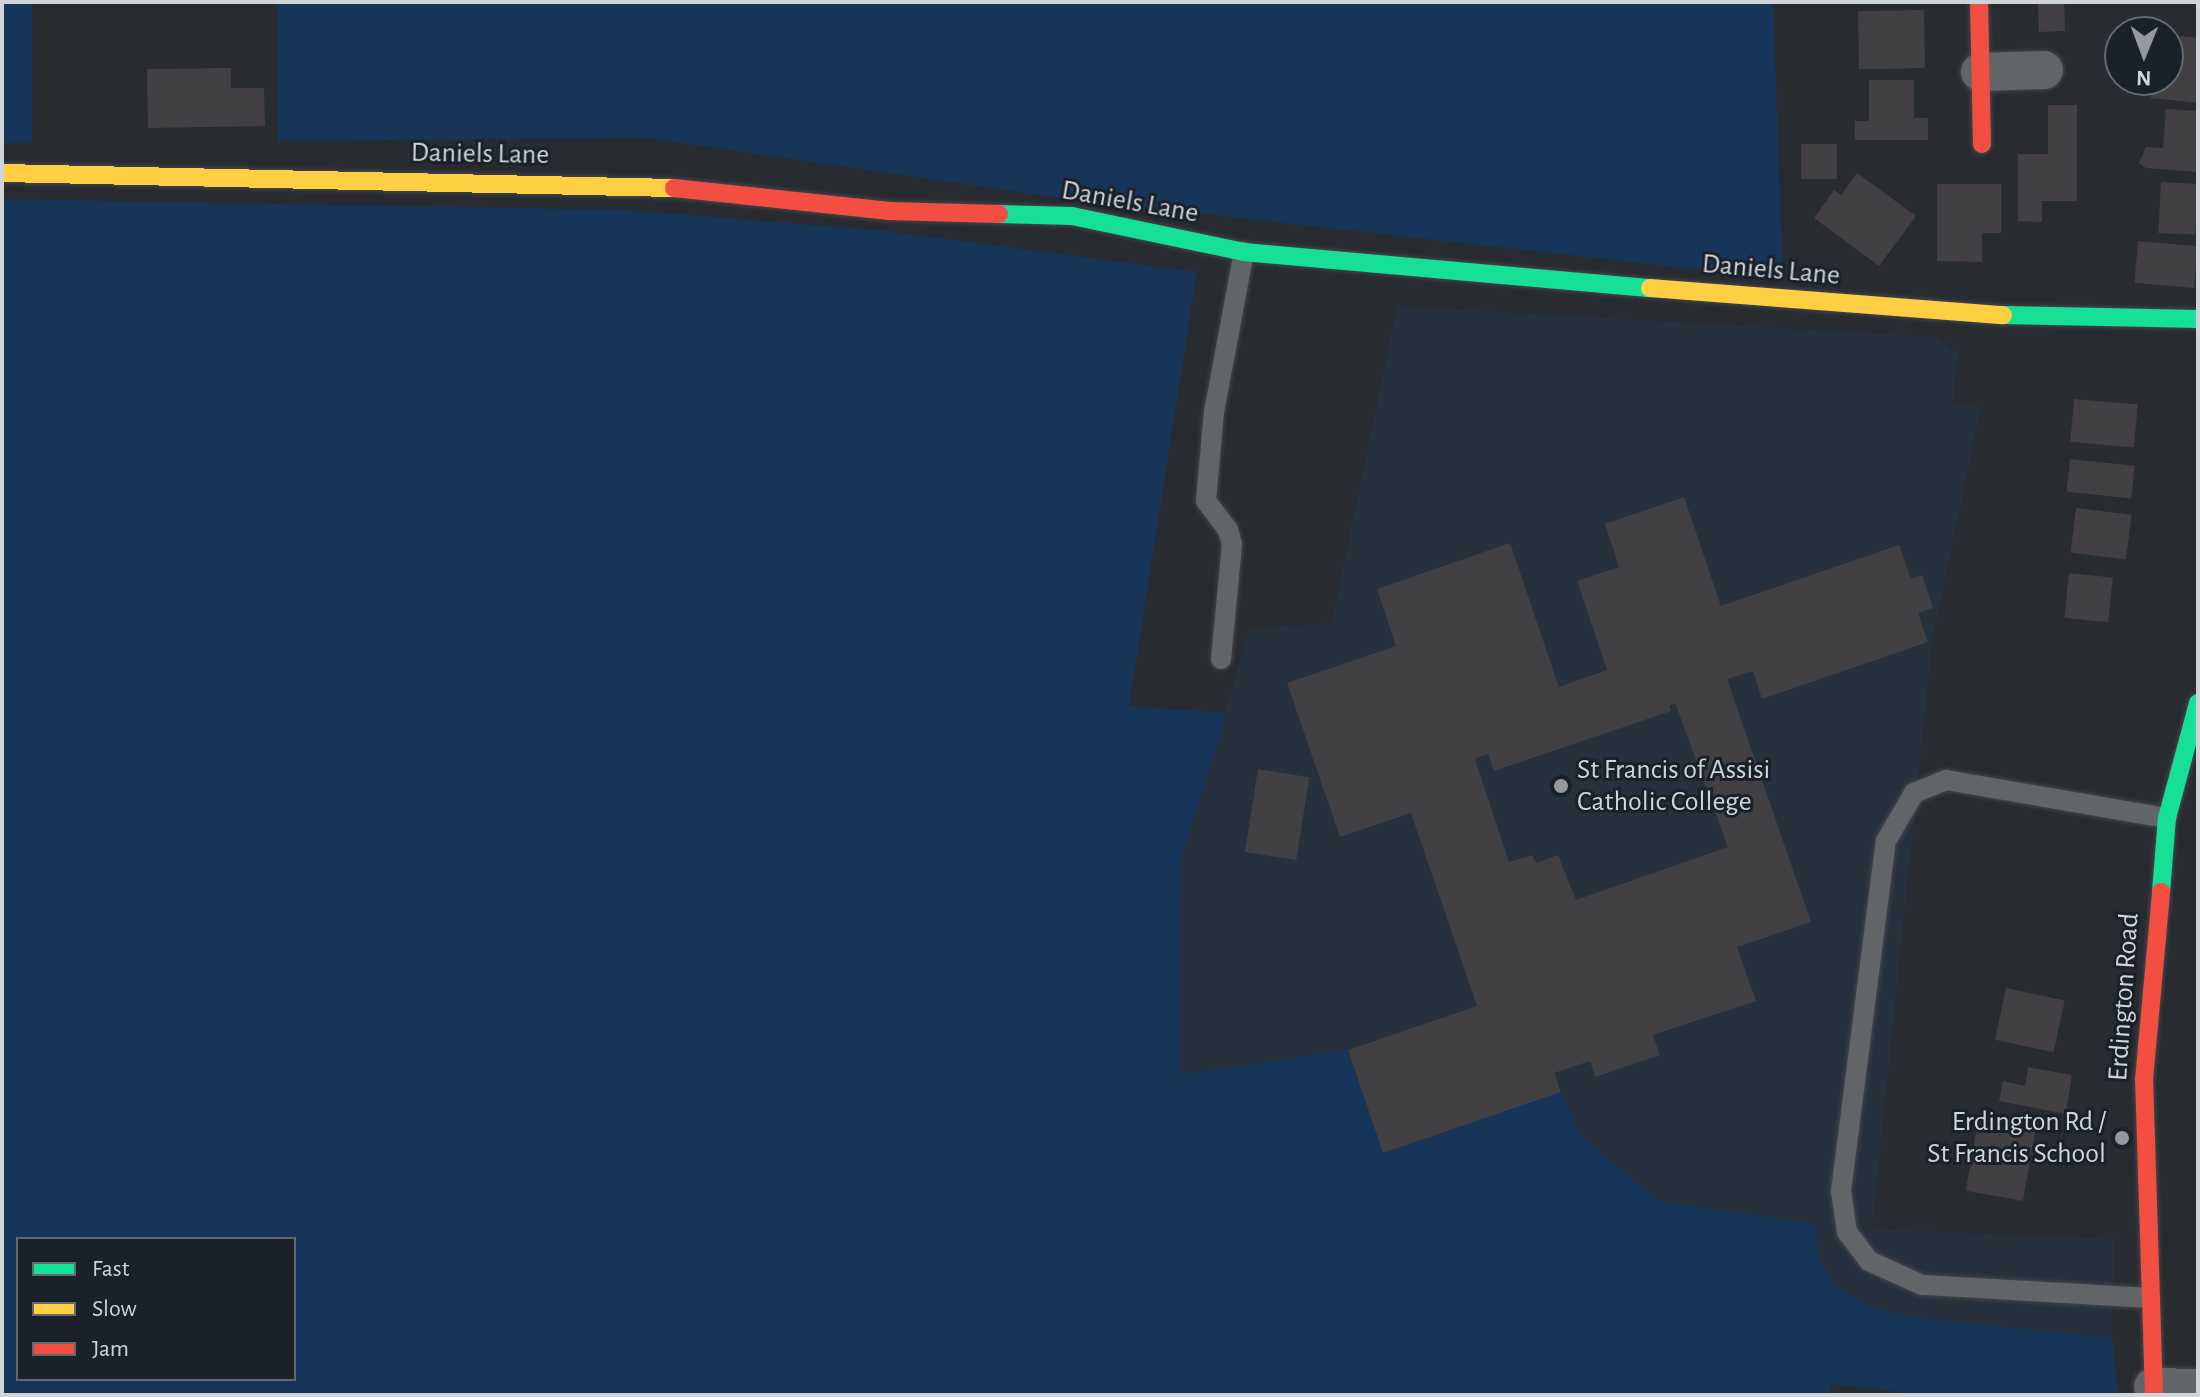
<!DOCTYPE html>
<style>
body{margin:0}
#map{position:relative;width:2200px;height:1397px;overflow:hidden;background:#282b30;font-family:"Alegreya Sans",sans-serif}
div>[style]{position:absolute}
.built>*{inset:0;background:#27303d}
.green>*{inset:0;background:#163559;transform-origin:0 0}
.building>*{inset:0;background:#424042;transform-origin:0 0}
.roads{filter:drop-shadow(0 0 2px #43464a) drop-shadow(0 0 2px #43464a)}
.lane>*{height:20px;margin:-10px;padding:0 10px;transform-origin:10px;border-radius:10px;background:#626568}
.street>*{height:38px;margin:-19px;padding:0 19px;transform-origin:19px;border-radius:19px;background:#626568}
.fast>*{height:18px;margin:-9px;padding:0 9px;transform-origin:9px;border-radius:9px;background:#16e098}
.slow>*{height:18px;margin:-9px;padding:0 9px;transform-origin:9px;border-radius:9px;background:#ffcf43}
.jam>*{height:18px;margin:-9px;padding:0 9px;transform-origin:9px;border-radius:9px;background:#f24e42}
.dots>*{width:22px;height:22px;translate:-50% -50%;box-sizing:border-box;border:4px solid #1b2129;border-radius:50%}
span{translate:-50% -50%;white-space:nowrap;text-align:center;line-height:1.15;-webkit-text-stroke:6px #1b2129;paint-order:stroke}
.street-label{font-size:28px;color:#cfd4d9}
.poi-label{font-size:28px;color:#cfd4d9}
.left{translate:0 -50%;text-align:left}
.right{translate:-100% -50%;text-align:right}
.frame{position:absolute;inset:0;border:4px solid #cfd4d9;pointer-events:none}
.legend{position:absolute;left:16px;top:1237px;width:280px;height:144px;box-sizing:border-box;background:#1b2129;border:2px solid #63696f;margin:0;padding:10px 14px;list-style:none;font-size:24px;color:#cfd4d9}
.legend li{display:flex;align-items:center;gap:16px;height:40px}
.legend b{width:40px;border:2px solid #63696f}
.north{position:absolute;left:2104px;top:16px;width:80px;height:80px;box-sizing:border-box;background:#1b2129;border:2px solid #63696f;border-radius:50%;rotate:181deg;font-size:22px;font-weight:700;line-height:32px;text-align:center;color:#cfd4d9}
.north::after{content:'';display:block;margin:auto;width:28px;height:36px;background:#95999e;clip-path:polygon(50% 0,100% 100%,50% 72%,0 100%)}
</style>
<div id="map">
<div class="built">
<i style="clip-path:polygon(evenodd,1397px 306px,1936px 337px,1958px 352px,1953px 404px,1981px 407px,1932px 642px,1872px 1229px,2114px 1239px,2112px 1338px,2118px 1395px,1925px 1395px,1832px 1384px,1830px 1395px,2px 1395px,2px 1152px,1178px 1174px,1181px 859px,1250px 628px,1332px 623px,1397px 306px,18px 1239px,294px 1239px,294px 1379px,18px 1379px,18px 1239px)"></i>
</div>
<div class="green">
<i style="left:2px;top:2px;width:30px;height:141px"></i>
<i style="clip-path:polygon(278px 2px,1773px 2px,1783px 279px,1061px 198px,647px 138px,278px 141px)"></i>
<i style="clip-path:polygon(evenodd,2px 199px,627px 210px,886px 231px,1197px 272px,1129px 706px,1227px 713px,1181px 859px,1179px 1075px,1348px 1050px,1383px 1153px,1561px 1092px,1582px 1137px,1658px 1201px,1816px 1224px,1818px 1257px,1835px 1287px,1873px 1307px,1915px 1318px,2112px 1338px,2118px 1395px,1925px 1395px,1832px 1384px,1830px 1395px,2px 1395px,2px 199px,18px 1239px,294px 1239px,294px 1379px,18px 1379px,18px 1239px)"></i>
</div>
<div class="building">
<i style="left:2064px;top:2px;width:29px;height:26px;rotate:88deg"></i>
<i style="left:1924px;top:10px;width:58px;height:66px;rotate:89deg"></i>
<i style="clip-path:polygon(2168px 35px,2198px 38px,2198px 103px,2151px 98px,2152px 80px,2168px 80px)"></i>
<i style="clip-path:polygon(231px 68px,231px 88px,264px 88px,265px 126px,148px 128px,147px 69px)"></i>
<i style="clip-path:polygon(1869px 80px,1914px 80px,1914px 118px,1928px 118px,1928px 140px,1855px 140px,1855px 121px,1869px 121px)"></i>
<i style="clip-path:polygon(2048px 105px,2077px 105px,2077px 201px,2042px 201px,2042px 222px,2018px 221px,2018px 154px,2048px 154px)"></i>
<i style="clip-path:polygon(2166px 109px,2198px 111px,2198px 172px,2146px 168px,2139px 163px,2146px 147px,2163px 148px)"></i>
<i style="left:1837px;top:144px;width:35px;height:36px;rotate:90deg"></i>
<i style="clip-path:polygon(1857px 173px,1916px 216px,1879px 266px,1814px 218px,1834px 190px,1841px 195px)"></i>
<i style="left:2161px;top:182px;width:37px;height:51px;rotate:3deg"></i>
<i style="clip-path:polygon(1937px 184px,2001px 184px,2001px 233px,1982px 233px,1982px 262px,1937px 261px)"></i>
<i style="left:2138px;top:241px;width:60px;height:42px;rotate:5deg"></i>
<i style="left:2074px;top:399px;width:64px;height:43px;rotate:5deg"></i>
<i style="left:2070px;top:459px;width:65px;height:33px;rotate:6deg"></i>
<i style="clip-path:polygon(evenodd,1684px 497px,1721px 606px,1899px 545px,1911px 579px,1922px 575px,1933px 608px,1918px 613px,1928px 642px,1762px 699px,1753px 671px,1727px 679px,1811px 922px,1737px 947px,1756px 1001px,1653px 1035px,1660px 1055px,1595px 1077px,1590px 1061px,1554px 1073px,1561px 1092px,1383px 1153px,1348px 1050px,1477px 1006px,1411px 813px,1340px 837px,1287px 683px,1396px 646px,1377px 589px,1510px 543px,1559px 687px,1607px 670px,1577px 581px,1619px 567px,1605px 524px,1684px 497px,1675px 703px,1728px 847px,1576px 900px,1558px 855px,1536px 863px,1532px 855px,1509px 862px,1475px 759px,1488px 754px,1494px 771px,1671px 711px,1669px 706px,1675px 703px)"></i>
<i style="left:2076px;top:508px;width:56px;height:45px;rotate:7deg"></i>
<i style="left:2069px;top:573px;width:44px;height:45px;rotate:6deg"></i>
<i style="left:1258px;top:769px;width:52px;height:84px;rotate:9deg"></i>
<i style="left:2006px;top:988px;width:60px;height:53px;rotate:12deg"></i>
<i style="clip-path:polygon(2028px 1067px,2072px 1075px,2066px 1114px,1999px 1101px,2003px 1081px,2025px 1086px)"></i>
<i style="left:1979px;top:1116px;width:58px;height:76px;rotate:10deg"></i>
</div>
<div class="roads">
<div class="lane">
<i style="left:1221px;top:659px;width:116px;rotate:-84.5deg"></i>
<i style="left:1232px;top:544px;width:15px;rotate:-106deg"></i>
<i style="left:1228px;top:530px;width:36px;rotate:-127deg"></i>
<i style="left:1206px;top:501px;width:89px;rotate:-84.9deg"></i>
<i style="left:1214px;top:412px;width:163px;rotate:-79.4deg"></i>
<i style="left:2150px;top:1298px;width:228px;rotate:-176.7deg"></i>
<i style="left:1922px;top:1285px;width:58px;rotate:-155.6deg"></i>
<i style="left:1869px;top:1261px;width:36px;rotate:-127deg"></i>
<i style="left:1847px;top:1232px;width:41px;rotate:-98.3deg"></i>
<i style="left:1841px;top:1191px;width:353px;rotate:-82.7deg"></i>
<i style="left:1886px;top:841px;width:56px;rotate:-59.7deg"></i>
<i style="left:1914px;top:793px;width:35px;rotate:-22deg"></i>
<i style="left:1946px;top:780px;width:224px;rotate:9.8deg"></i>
</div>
<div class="street">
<i style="left:1980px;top:72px;width:64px;rotate:-1.8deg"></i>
<i style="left:2153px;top:1387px;width:45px;rotate:1.3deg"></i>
</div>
<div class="fast">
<i style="left:999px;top:214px;width:73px;rotate:1.6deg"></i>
<i style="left:1072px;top:216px;width:176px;rotate:11.8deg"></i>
<i style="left:1244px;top:252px;width:408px;rotate:5.1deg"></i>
<i style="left:2003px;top:315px;width:195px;rotate:1.2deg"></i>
<i style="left:2161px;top:892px;width:74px;rotate:-85.4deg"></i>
<i style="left:2167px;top:818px;width:119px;rotate:-74.9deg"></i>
</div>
<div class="slow">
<i style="left:2px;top:173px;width:672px;rotate:1.28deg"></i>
<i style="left:1650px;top:288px;width:354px;rotate:4.4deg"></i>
</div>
<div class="jam">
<i style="left:1979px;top:2px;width:142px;rotate:88.8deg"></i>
<i style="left:674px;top:188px;width:217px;rotate:6.1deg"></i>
<i style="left:890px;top:211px;width:109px;rotate:1.6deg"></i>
<i style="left:2154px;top:1395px;width:315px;rotate:-91.8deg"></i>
<i style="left:2144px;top:1080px;width:189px;rotate:-84.8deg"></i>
</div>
</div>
<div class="dots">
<i style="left:1561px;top:786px;background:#95999e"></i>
<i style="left:2122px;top:1138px;background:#95999e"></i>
</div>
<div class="street-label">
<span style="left:480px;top:154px;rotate:1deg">Daniels Lane</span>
<span style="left:1130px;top:202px;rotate:10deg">Daniels Lane</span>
<span style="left:1771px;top:270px;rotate:5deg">Daniels Lane</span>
<span style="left:2124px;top:997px;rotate:-86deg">Erdington Road</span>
</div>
<div class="poi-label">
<span class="left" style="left:1577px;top:786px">St Francis of Assisi<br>Catholic College</span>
<span class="right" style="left:2106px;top:1138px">Erdington Rd /<br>St Francis School</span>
</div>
<div class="frame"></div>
<ul class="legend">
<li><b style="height:10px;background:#16e098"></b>Fast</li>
<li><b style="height:10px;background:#ffcf43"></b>Slow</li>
<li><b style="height:10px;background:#f24e42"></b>Jam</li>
</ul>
<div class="north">N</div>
</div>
